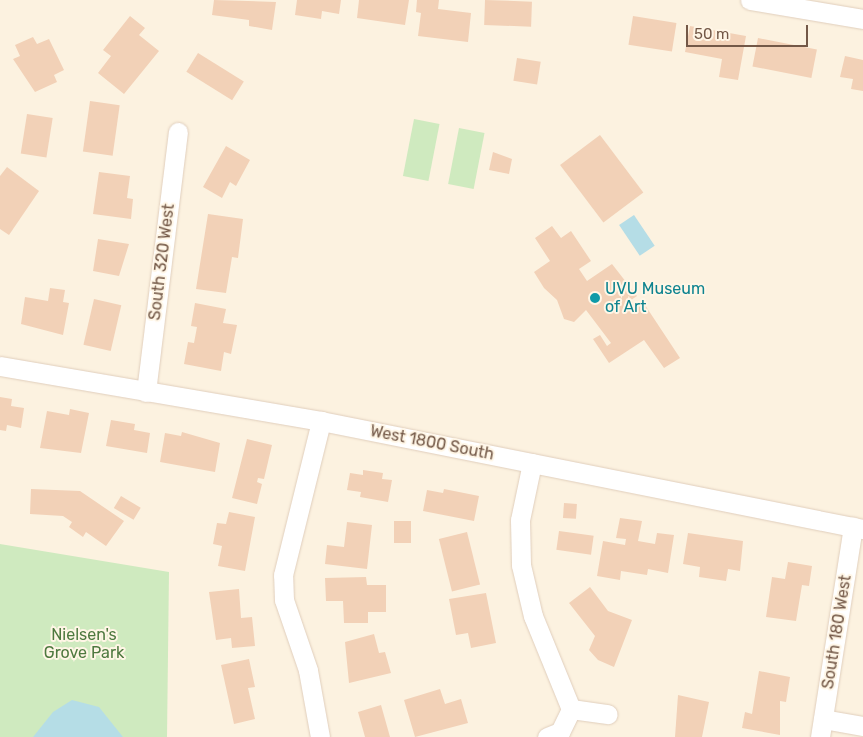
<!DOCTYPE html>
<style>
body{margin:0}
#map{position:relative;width:863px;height:737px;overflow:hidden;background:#fcf2e0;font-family:Rubik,sans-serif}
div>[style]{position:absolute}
.green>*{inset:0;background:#cfeabf;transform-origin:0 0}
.water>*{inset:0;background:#b5dde6;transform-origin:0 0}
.building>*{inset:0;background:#f2d1b7;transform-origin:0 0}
.roads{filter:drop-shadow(0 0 1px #e0cebc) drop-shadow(0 0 1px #e0cebc)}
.street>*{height:19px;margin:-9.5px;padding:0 9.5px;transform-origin:9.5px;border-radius:9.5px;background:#fff}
.dots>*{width:14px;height:14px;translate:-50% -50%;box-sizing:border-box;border:2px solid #fff6e6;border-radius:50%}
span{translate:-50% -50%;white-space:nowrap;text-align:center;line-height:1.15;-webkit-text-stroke:4px #fff6e6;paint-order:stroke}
.street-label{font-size:16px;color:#735847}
.culture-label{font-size:16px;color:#0d838f}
.left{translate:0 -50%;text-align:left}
.park-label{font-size:16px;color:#4e793f}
.scale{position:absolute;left:686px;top:25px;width:122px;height:22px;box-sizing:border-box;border:2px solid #735847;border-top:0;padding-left:6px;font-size:15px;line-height:18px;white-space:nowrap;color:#735847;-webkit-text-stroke:4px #fff6e6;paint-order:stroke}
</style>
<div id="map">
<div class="green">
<i style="left:414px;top:119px;width:26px;height:58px;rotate:11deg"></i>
<i style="left:459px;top:128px;width:26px;height:57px;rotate:11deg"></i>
<i style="clip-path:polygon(0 544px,169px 572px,167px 737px,0 737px)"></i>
</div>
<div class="water">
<i style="left:634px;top:215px;width:37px;height:18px;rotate:56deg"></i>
<i style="clip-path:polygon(72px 700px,99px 707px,123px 737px,33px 737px,53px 712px)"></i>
</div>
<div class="building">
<i style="clip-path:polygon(214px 0,276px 2px,272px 30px,249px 26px,249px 20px,212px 15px)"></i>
<i style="clip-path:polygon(297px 0,341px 0,339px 14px,322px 11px,321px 19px,295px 15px)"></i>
<i style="clip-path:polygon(359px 0,409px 0,405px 25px,357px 18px)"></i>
<i style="clip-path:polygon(417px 0,439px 0,438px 9px,471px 13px,468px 42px,418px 36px,421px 13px,416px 12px)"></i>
<i style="left:485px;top:0;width:47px;height:25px;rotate:2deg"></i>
<i style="clip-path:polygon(130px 16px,145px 28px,139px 35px,159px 51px,124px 94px,98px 73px,111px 56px,103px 50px)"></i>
<i style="left:633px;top:16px;width:44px;height:29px;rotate:9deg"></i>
<i style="clip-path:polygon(690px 26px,746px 36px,738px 80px,719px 77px,722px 59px,685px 52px)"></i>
<i style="clip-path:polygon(33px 37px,37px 44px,49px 39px,64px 70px,54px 75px,57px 82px,35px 92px,13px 59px,20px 56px,15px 45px)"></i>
<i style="left:758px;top:38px;width:60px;height:29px;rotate:11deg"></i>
<i style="left:198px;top:53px;width:54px;height:22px;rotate:32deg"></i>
<i style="clip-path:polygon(845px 56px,863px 60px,863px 91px,851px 89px,853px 79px,840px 77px)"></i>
<i style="left:517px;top:58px;width:24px;height:23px;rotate:9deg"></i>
<i style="left:90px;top:101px;width:30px;height:51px;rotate:8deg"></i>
<i style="left:27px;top:114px;width:26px;height:40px;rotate:9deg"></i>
<i style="left:600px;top:135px;width:72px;height:50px;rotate:53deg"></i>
<i style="clip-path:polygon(226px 146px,250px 160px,236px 186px,230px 182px,222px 198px,203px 187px)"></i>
<i style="clip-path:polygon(493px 152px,512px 159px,509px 174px,489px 170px)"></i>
<i style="clip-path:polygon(7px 167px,39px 191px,9px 235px,0 229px,0 176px)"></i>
<i style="clip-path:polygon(99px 172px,130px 176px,127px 198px,133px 199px,131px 219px,93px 214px)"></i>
<i style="clip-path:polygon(208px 214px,243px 219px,238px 258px,232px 257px,226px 293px,196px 289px)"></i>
<i style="clip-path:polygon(552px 226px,561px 238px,571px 231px,591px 261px,579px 269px,587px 281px,612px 264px,637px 296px,631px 300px,634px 304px,643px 302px,680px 358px,664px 368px,644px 340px,609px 363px,593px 339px,600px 335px,607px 346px,611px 343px,586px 310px,574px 322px,564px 319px,557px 300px,544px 288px,534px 272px,550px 261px,535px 238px)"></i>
<i style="clip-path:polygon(98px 239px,129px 244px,119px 276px,93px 271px)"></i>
<i style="clip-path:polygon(50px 288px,65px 290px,63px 302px,69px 303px,63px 335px,21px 324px,25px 297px,48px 301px)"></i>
<i style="left:94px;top:299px;width:28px;height:47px;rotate:13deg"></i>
<i style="clip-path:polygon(195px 303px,226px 309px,223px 323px,237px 325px,231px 354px,224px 352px,221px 371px,184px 364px,188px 342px,194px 343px,197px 327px,191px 326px)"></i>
<i style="clip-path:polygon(0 397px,12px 399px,11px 406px,24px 408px,21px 428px,7px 425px,6px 431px,0 430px)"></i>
<i style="clip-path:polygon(70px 409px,89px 413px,81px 453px,40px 448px,47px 411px,69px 415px)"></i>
<i style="clip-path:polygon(111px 420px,135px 424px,134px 430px,150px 433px,147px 453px,106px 446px)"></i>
<i style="clip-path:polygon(182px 432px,220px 443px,215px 472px,160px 462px,165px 433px,181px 436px)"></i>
<i style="clip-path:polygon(247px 439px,272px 445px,264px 479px,258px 478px,257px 482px,262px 484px,257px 504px,232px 498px)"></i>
<i style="clip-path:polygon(363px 470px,383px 473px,382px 479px,392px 480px,388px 502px,360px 497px,361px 492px,347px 490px,350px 473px,363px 475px)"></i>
<i style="clip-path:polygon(31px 489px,80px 491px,124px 521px,106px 546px,86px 532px,83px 537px,69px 527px,72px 522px,63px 516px,30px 514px)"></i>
<i style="clip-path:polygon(444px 489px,479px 496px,474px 521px,423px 511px,427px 490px,443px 493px)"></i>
<i style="left:121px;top:496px;width:23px;height:14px;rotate:31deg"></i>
<i style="left:564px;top:503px;width:13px;height:15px;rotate:4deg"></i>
<i style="clip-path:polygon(229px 512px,255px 517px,245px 571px,218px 566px,222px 546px,213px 544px,217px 523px,226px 524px)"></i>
<i style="clip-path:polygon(620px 518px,642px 521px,638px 541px,655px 544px,657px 533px,674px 535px,668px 573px,648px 569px,647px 575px,621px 571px,620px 580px,597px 576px,603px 541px,625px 545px,626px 539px,616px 538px)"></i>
<i style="left:411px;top:521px;width:22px;height:17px;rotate:90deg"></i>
<i style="clip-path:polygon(347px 522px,372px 525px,367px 569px,325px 564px,327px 545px,344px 547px)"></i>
<i style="left:559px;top:531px;width:35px;height:19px;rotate:8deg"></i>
<i style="left:467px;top:532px;width:54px;height:29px;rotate:76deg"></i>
<i style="clip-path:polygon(688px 533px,743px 541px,740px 571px,728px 569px,726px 581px,699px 577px,700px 567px,683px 564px)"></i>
<i style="clip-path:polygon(788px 562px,812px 566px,809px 586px,802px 585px,796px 621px,766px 617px,772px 577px,785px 579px)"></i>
<i style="clip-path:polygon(366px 577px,367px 585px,386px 585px,386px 612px,368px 612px,368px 623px,344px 623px,343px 601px,326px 601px,325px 578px)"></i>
<i style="clip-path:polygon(590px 587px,608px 611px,632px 620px,614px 667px,598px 660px,589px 650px,595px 636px,569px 603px)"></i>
<i style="clip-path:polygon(239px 589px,241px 618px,252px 617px,255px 646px,232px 648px,231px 638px,216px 640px,209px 592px)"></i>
<i style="clip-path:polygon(486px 593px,496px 643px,471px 648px,468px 633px,456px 635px,449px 599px)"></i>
<i style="clip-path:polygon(374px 634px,379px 653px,385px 652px,391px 673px,349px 683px,345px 642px)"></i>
<i style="clip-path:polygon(249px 659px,255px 687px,248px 688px,255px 719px,234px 724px,221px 665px)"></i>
<i style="clip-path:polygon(759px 671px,790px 677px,786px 702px,780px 701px,780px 735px,742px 728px,745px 712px,752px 714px)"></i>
<i style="clip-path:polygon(440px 689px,445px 704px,461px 699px,468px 723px,415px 737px,404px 700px)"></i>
<i style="clip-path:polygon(678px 695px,709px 702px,702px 737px,675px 737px)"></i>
<i style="clip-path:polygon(381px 705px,390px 737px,365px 737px,358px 712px)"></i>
</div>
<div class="roads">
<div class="street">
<i style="left:750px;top:0;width:115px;rotate:9.5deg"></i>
<i style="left:0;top:366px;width:326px;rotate:9.7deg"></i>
<i style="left:321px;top:421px;width:553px;rotate:11.27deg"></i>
<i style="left:146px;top:392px;width:262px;rotate:-83deg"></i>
<i style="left:532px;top:463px;width:58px;rotate:101.9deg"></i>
<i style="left:520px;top:520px;width:45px;rotate:88.7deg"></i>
<i style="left:521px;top:565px;width:52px;rotate:76.8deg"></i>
<i style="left:533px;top:616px;width:100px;rotate:67.8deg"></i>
<i style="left:823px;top:719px;width:41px;rotate:9.9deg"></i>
<i style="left:320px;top:737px;width:68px;rotate:-100.2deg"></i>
<i style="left:308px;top:670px;width:74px;rotate:-108.9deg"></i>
<i style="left:284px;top:600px;width:25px;rotate:-92deg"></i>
<i style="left:283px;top:575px;width:159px;rotate:-76.1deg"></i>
<i style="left:547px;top:737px;width:14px;rotate:-21deg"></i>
<i style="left:560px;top:732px;width:25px;rotate:-64deg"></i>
<i style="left:571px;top:709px;width:37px;rotate:8deg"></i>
<i style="left:820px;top:737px;width:213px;rotate:-81.1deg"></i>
</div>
</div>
<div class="dots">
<i style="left:595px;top:298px;background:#0f9aa8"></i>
</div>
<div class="street-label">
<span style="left:162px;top:262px;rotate:-83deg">South 320 West</span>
<span style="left:432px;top:443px;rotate:11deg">West 1800 South</span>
<span style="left:837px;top:632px;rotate:-81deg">South 180 West</span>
</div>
<div class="culture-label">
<span class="left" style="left:605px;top:298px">UVU Museum<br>of Art</span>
</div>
<div class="park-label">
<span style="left:84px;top:644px">Nielsen's<br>Grove Park</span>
</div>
<div class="scale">50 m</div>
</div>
